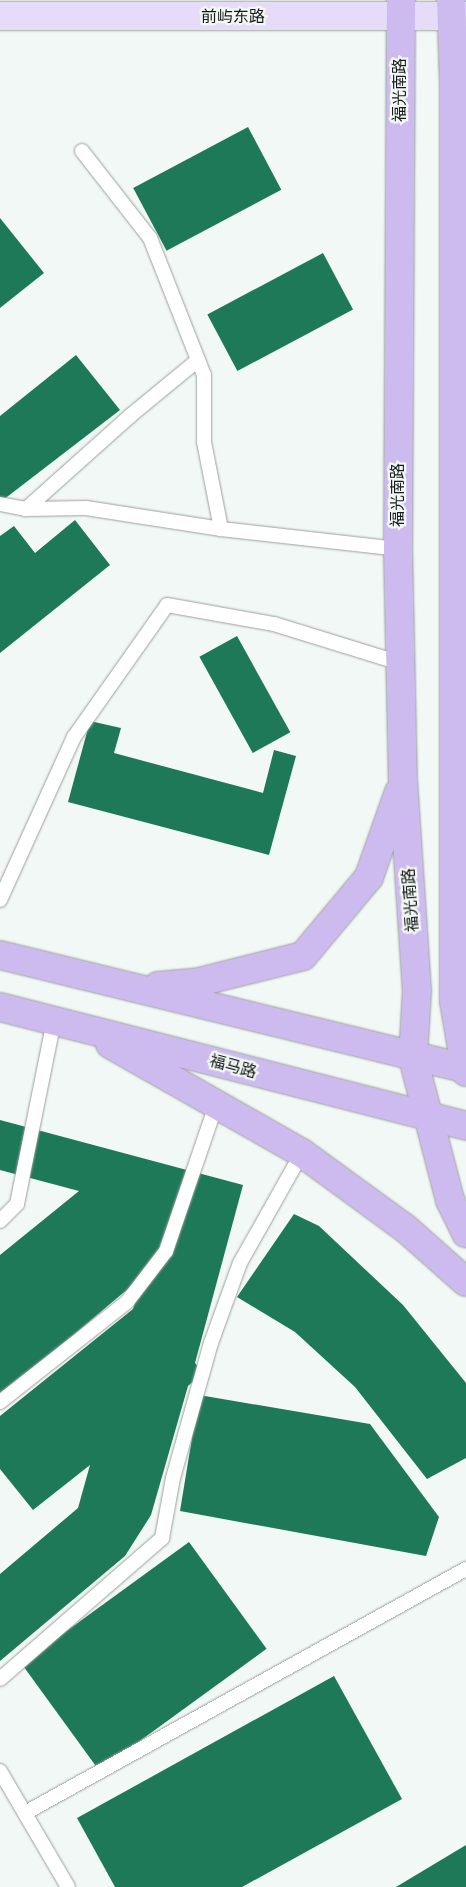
<!DOCTYPE html>
<meta charset="utf-8">
<style>
body{margin:0}
#map{position:relative;width:466px;height:1887px;overflow:hidden;background:#f2f8f5;font-family:Spectral,"Noto Sans SC",serif}
div>[style]{position:absolute}
.building>*{inset:0;background:#1d7958;transform-origin:0 0}
.roads{filter:drop-shadow(0 0 1px #9aa09d) drop-shadow(0 0 1px #9aa09d)}
.lane>*{height:14px;margin:-7px;padding:0 7px;transform-origin:7px;border-radius:7px;background:#fff}
.secondary>*{height:28px;margin:-14px;padding:0 14px;transform-origin:14px;border-radius:14px;background:#e6dcf7}
.primary>*{height:28px;margin:-14px;padding:0 14px;transform-origin:14px;border-radius:14px;background:#cdbaee}
span{translate:-50% -50%;white-space:nowrap;text-align:center;line-height:1.15;-webkit-text-stroke:4.5px #f2f8f5;paint-order:stroke}
.street-label{font-size:16px;color:#181a19}
</style>
<div id="map">
<div class="building">
<i style="left:248px;top:127px;width:71px;height:130px;rotate:62deg"></i>
<i style="clip-path:polygon(0 218px,44px 273px,0 308px)"></i>
<i style="left:323px;top:253px;width:64px;height:131px;rotate:62deg"></i>
<i style="clip-path:polygon(76px 355px,120px 410px,3px 500px,0 497px,0 416px)"></i>
<i style="clip-path:polygon(75px 520px,110px 565px,0 653px,0 536px,14px 526px,35px 553px)"></i>
<i style="left:237px;top:636px;width:110px;height:43px;rotate:61deg"></i>
<i style="clip-path:polygon(90px 721px,121px 728px,114px 753px,263px 793px,274px 750px,296px 756px,269px 855px,68px 802px)"></i>
<i style="clip-path:polygon(0 1120px,243px 1185px,195px 1363px,203px 1373px,188px 1386px,151px 1515px,125px 1556px,0 1661px,0 1574px,78px 1508px,90px 1465px,33px 1510px,0 1469px,0 1416px,133px 1309px,142px 1277px,0 1397px,0 1255px,79px 1191px,0 1170px)"></i>
<i style="clip-path:polygon(294px 1214px,319px 1226px,403px 1305px,466px 1383px,466px 1458px,427px 1479px,355px 1387px,295px 1332px,237px 1297px)"></i>
<i style="clip-path:polygon(199px 1395px,370px 1424px,439px 1517px,426px 1556px,180px 1511px)"></i>
<i style="left:189px;top:1542px;width:132px;height:207px;rotate:54deg"></i>
<i style="clip-path:polygon(334px 1676px,402px 1799px,242px 1887px,115px 1887px,77px 1818px)"></i>
<i style="clip-path:polygon(466px 1845px,466px 1887px,396px 1887px)"></i>
</div>
<div class="roads">
<div class="lane">
<i style="left:82px;top:151px;width:110px;rotate:52deg"></i>
<i style="left:150px;top:238px;width:147px;rotate:68.5deg"></i>
<i style="left:204px;top:375px;width:67px;rotate:90deg"></i>
<i style="left:204px;top:442px;width:89px;rotate:78.9deg"></i>
<i style="left:0;top:504px;width:26px;rotate:11deg"></i>
<i style="left:26px;top:509px;width:60px;rotate:-1deg"></i>
<i style="left:86px;top:508px;width:137px;rotate:8.8deg"></i>
<i style="left:221px;top:529px;width:178px;rotate:6.4deg"></i>
<i style="left:26px;top:509px;width:140px;rotate:-41.8deg"></i>
<i style="left:130px;top:416px;width:88px;rotate:-39.5deg"></i>
<i style="left:0;top:900px;width:179px;rotate:-65.6deg"></i>
<i style="left:74px;top:737px;width:161px;rotate:-54.8deg"></i>
<i style="left:167px;top:605px;width:109px;rotate:10.1deg"></i>
<i style="left:274px;top:624px;width:132px;rotate:17.2deg"></i>
<i style="left:0;top:1221px;width:24px;rotate:-45deg"></i>
<i style="left:17px;top:1204px;width:188px;rotate:-78.6deg"></i>
<i style="left:0;top:1402px;width:162px;rotate:-38.2deg"></i>
<i style="left:127px;top:1302px;width:64px;rotate:-52.6deg"></i>
<i style="left:166px;top:1251px;width:154px;rotate:-71.1deg"></i>
<i style="left:0;top:1679px;width:215px;rotate:-41deg"></i>
<i style="left:162px;top:1538px;width:61px;rotate:-79.6deg"></i>
<i style="left:173px;top:1478px;width:140px;rotate:-74.3deg"></i>
<i style="left:211px;top:1343px;width:85px;rotate:-70.1deg"></i>
<i style="left:240px;top:1263px;width:126px;rotate:-60.6deg"></i>
<i style="left:0;top:1771px;width:134px;rotate:59.6deg"></i>
<i style="left:25px;top:1813px;width:504px;rotate:-28.96deg"></i>
</div>
<div class="secondary">
<i style="left:0;top:16px;width:466px"></i>
</div>
<div class="primary">
<i style="left:401px;top:0;width:549px;rotate:90.31deg"></i>
<i style="left:398px;top:549px;width:232px;rotate:88.8deg"></i>
<i style="left:403px;top:781px;width:209px;rotate:86.2deg"></i>
<i style="left:417px;top:990px;width:68px;rotate:93.4deg"></i>
<i style="left:413px;top:1058px;width:147px;rotate:75.4deg"></i>
<i style="left:450px;top:1200px;width:37px;rotate:64deg"></i>
<i style="left:451px;top:0;width:81px;rotate:87.9deg"></i>
<i style="left:454px;top:81px;width:920px;rotate:90deg"></i>
<i style="left:454px;top:1001px;width:72px;rotate:80.4deg"></i>
<i style="left:0;top:955px;width:480px;rotate:13.7deg"></i>
<i style="left:158px;top:986px;width:37px;rotate:-5deg"></i>
<i style="left:195px;top:983px;width:111px;rotate:-14deg"></i>
<i style="left:303px;top:956px;width:103px;rotate:-50.1deg"></i>
<i style="left:369px;top:877px;width:90px;rotate:-70.6deg"></i>
<i style="left:0;top:1007px;width:481px;rotate:14.3deg"></i>
<i style="left:110px;top:1044px;width:221px;rotate:29.6deg"></i>
<i style="left:302px;top:1153px;width:127px;rotate:36.1deg"></i>
<i style="left:405px;top:1228px;width:81px;rotate:41.5deg"></i>
</div>
</div>
<div class="street-label">
<span style="left:233px;top:17px">前屿东路</span>
<span style="left:400px;top:90px;rotate:-90deg">福光南路</span>
<span style="left:398px;top:495px;rotate:-90deg">福光南路</span>
<span style="left:411px;top:900px;rotate:-94deg">福光南路</span>
<span style="left:233px;top:1067px;rotate:15deg">福马路</span>
</div>
</div>
